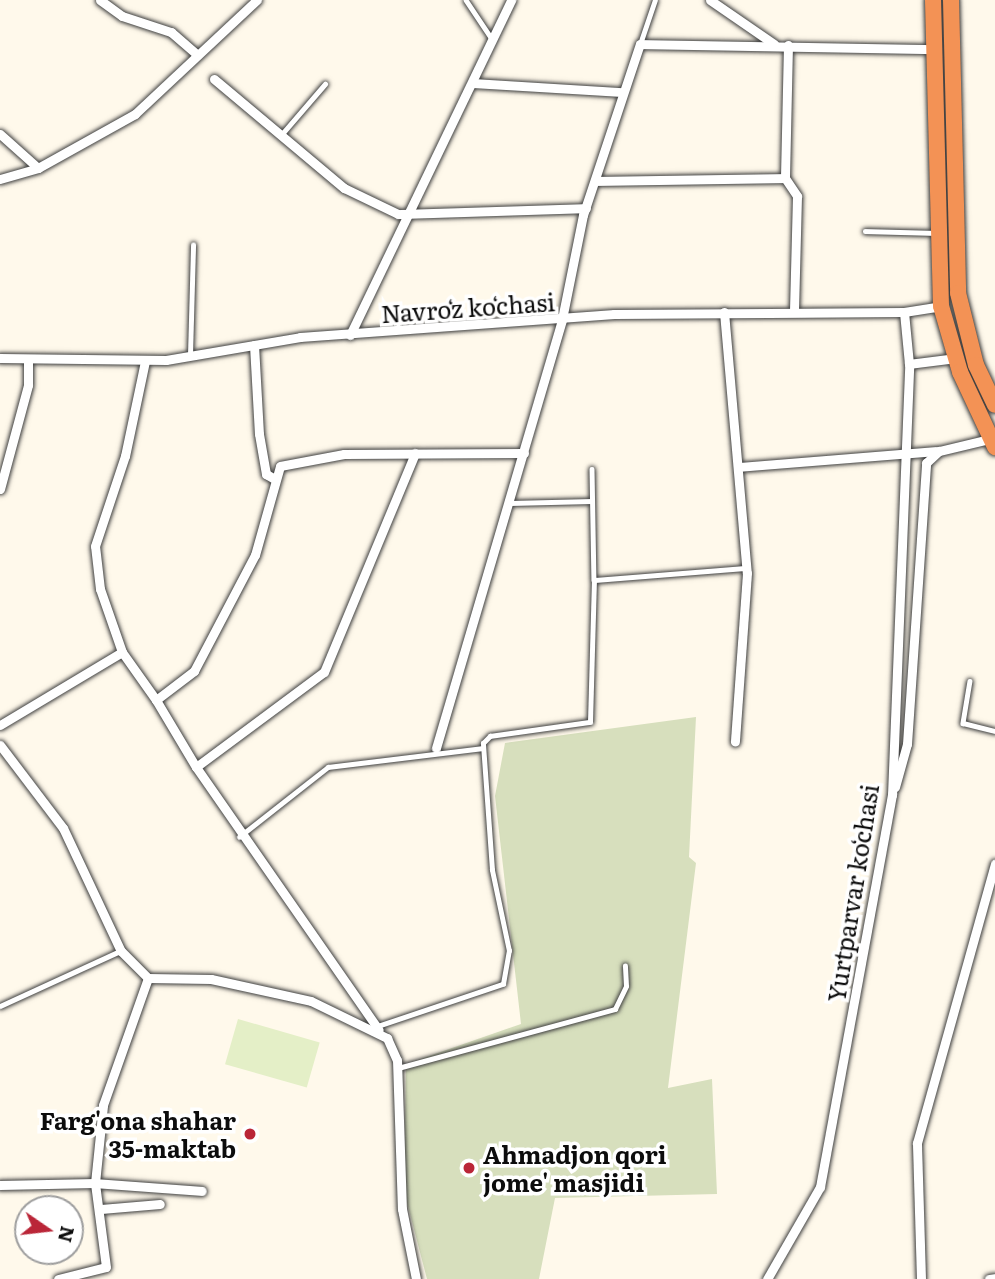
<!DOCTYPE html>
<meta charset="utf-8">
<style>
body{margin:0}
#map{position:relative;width:995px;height:1279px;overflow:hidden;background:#fff9eb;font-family:Literata,serif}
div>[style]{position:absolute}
.cemetery>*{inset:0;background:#d7dfbd}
.pitch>*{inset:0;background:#e4efc7;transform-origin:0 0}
.roads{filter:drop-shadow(0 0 2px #3f3f3f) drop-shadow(0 0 2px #3f3f3f)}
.lane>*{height:4.5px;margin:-2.25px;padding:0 2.25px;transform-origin:2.25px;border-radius:2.25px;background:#fff}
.street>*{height:9px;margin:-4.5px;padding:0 4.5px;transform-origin:4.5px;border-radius:4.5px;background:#fff}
.highway>*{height:16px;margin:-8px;padding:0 8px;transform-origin:8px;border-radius:8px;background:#f39255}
.dots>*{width:19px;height:19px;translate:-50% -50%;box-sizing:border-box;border:4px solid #fff;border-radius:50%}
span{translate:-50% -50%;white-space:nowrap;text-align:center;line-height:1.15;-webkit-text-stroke:7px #fff;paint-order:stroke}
.street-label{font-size:24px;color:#0c0c0c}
.poi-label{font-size:24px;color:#0c0c0c;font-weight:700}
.right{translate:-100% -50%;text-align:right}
.left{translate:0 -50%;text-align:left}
.north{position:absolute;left:14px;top:1195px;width:70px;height:70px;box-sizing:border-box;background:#fff;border:2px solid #9e9e9e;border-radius:50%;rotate:104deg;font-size:19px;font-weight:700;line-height:28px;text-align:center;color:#0c0c0c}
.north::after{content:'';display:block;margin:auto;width:24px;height:32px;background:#ba2638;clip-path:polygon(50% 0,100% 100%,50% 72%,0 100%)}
</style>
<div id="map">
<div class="cemetery">
<i style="clip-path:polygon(696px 717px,689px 857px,696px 863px,668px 1088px,712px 1079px,717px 1194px,555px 1198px,539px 1279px,427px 1279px,404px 1191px,406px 1064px,521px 1024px,495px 796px,505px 743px)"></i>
</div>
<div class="pitch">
<i style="left:238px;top:1019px;width:85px;height:47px;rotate:16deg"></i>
</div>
<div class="roads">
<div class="lane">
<i style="left:466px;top:0;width:47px;rotate:56.3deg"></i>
<i style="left:640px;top:44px;width:46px;rotate:-71.2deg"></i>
<i style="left:282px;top:134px;width:66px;rotate:-49.3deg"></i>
<i style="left:865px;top:231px;width:70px;rotate:1.6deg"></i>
<i style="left:190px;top:355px;width:110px;rotate:-88.4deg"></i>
<i style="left:592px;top:469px;width:111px;rotate:89deg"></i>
<i style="left:510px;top:503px;width:82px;rotate:-1.4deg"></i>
<i style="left:970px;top:681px;width:43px;rotate:99.5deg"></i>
<i style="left:963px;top:723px;width:33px;rotate:14deg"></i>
<i style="left:239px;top:837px;width:113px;rotate:-38.2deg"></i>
<i style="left:328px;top:767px;width:156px;rotate:-7deg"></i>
<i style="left:0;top:1006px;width:132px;rotate:-24.6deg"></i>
<i style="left:378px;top:1026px;width:132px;rotate:-18.6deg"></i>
<i style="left:503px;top:984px;width:34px;rotate:-80deg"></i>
<i style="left:509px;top:951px;width:83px;rotate:-101.9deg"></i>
<i style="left:492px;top:870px;width:127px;rotate:-94.1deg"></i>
<i style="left:483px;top:743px;width:10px;rotate:-45deg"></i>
<i style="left:490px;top:736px;width:101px;rotate:-8deg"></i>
<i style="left:590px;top:722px;width:142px;rotate:-88.4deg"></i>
<i style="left:594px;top:580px;width:152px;rotate:-4.5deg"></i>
<i style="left:398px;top:1068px;width:225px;rotate:-15.2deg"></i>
<i style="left:615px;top:1009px;width:25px;rotate:-64deg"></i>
<i style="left:626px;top:986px;width:20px;rotate:-93deg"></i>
</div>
<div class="street">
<i style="left:100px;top:0;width:27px;rotate:36deg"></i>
<i style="left:122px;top:16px;width:52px;rotate:18.1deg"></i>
<i style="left:171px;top:32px;width:35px;rotate:41deg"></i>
<i style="left:710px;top:0;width:78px;rotate:34.5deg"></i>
<i style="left:788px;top:45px;width:133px;rotate:91.3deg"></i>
<i style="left:785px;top:178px;width:22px;rotate:56deg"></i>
<i style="left:797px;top:196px;width:115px;rotate:91.5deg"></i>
<i style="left:214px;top:79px;width:170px;rotate:40deg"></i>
<i style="left:344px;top:188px;width:60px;rotate:25.7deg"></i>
<i style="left:398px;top:214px;width:188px;rotate:-1.8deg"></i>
<i style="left:473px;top:83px;width:149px;rotate:3.5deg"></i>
<i style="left:0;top:134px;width:51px;rotate:41.8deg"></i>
<i style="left:0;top:179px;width:40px;rotate:-16deg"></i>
<i style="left:38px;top:168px;width:111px;rotate:-29.1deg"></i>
<i style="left:135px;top:114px;width:167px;rotate:-43.1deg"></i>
<i style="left:598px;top:181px;width:187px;rotate:-0.9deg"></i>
<i style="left:724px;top:312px;width:262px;rotate:85deg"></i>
<i style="left:747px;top:573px;width:169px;rotate:94.1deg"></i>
<i style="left:350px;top:335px;width:372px;rotate:-64.3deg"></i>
<i style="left:254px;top:345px;width:89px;rotate:86.8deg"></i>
<i style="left:259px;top:434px;width:41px;rotate:80.1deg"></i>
<i style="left:266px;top:474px;width:8px;rotate:30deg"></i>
<i style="left:0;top:358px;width:166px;rotate:0.7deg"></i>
<i style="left:166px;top:360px;width:136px;rotate:-9.7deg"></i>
<i style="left:300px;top:337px;width:315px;rotate:-4.2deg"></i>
<i style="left:614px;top:314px;width:290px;rotate:-0.4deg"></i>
<i style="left:904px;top:312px;width:37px;rotate:-9deg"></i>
<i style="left:909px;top:364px;width:47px;rotate:-7.3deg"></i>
<i style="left:738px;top:467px;width:198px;rotate:-4.6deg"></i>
<i style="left:0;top:489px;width:108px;rotate:-74.9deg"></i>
<i style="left:28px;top:385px;width:26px;rotate:-90deg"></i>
<i style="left:122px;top:652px;width:67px;rotate:-109.2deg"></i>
<i style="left:100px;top:589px;width:43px;rotate:-96.6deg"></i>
<i style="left:95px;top:546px;width:95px;rotate:-71.6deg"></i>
<i style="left:125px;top:456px;width:97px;rotate:-78.1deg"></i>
<i style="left:156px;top:700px;width:78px;rotate:59.2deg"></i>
<i style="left:196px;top:767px;width:159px;rotate:-36.6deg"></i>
<i style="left:324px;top:672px;width:237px;rotate:-67.4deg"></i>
<i style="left:0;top:725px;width:142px;rotate:-30.9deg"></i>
<i style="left:122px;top:652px;width:59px;rotate:54.7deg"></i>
<i style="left:156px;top:700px;width:48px;rotate:-37.3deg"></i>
<i style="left:194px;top:671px;width:131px;rotate:-62.3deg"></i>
<i style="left:255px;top:555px;width:92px;rotate:-74.3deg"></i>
<i style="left:280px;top:466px;width:65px;rotate:-10.6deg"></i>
<i style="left:344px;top:454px;width:180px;rotate:-0.3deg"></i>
<i style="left:0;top:745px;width:104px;rotate:52.8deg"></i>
<i style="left:63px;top:828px;width:136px;rotate:64.8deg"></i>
<i style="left:121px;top:951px;width:38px;rotate:45deg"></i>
<i style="left:148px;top:978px;width:63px;rotate:0.9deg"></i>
<i style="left:211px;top:979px;width:102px;rotate:12.4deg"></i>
<i style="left:311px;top:1001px;width:85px;rotate:26deg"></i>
<i style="left:387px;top:1038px;width:24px;rotate:66deg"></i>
<i style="left:397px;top:1060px;width:149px;rotate:88.1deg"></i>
<i style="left:402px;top:1209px;width:71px;rotate:78.7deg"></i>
<i style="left:436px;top:748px;width:447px;rotate:-73.6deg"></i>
<i style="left:562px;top:319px;width:106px;rotate:-78.6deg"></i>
<i style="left:583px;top:215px;width:180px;rotate:-71.6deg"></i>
<i style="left:640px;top:44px;width:293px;rotate:1deg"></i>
<i style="left:196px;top:767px;width:320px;rotate:55.2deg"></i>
<i style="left:895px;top:787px;width:45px;rotate:-74.4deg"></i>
<i style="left:907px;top:744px;width:282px;rotate:-86.1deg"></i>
<i style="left:926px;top:463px;width:18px;rotate:-43deg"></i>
<i style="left:939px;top:451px;width:51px;rotate:-13.5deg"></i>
<i style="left:0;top:1185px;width:95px;rotate:-1.2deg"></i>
<i style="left:95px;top:1183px;width:78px;rotate:-84.1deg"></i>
<i style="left:103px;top:1105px;width:135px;rotate:-70.5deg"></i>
<i style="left:101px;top:1209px;width:59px;rotate:-4.8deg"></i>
<i style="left:58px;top:1279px;width:49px;rotate:-14deg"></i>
<i style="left:106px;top:1267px;width:85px;rotate:-97.5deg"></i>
<i style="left:95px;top:1183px;width:107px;rotate:4.3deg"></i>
<i style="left:767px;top:1279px;width:106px;rotate:-60.1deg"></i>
<i style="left:820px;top:1187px;width:399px;rotate:-79.6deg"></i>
<i style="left:892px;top:795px;width:431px;rotate:-87.7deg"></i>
<i style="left:909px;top:364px;width:52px;rotate:-95.5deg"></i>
<i style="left:921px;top:1279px;width:136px;rotate:-91.7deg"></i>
<i style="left:917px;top:1143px;width:290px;rotate:-74.4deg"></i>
<i style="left:989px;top:1279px;width:6px;rotate:-9deg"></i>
</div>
<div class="highway">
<i style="left:933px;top:0;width:306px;rotate:88.5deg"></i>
<i style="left:941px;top:306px;width:69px;rotate:73.9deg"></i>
<i style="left:960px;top:372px;width:83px;rotate:65deg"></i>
<i style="left:951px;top:0;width:293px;rotate:88.6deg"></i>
<i style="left:958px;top:293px;width:74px;rotate:76deg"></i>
<i style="left:976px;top:365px;width:44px;rotate:64.6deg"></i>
</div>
</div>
<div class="dots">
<i style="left:250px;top:1134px;background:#ba2638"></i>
<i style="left:469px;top:1168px;background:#ba2638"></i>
</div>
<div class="street-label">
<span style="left:468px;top:307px;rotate:-4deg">Navroʻz koʻchasi</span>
<span style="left:852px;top:893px;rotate:-81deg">Yurtparvar koʻchasi</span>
</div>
<div class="poi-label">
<span class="right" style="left:236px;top:1134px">Farg'ona shahar<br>35-maktab</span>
<span class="left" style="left:483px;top:1168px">Ahmadjon qori<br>jome' masjidi</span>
</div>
<div class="north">N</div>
</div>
